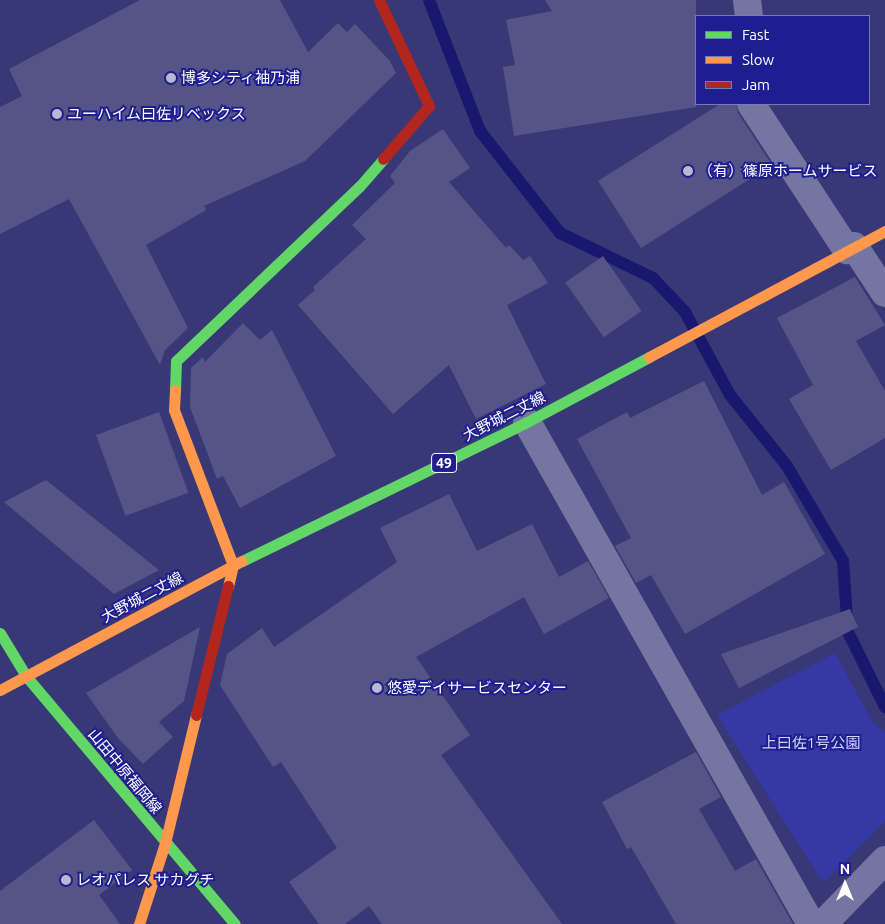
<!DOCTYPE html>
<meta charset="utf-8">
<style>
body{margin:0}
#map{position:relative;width:885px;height:924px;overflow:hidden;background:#383876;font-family:Ubuntu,"Noto Sans JP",sans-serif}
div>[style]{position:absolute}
.green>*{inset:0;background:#3638a6}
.stream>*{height:12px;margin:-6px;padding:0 6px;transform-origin:6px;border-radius:6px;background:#18186f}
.building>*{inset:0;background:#545586;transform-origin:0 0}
.street>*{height:28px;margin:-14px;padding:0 14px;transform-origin:14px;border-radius:14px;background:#7475a1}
.fast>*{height:11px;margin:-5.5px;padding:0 5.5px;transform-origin:5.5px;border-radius:5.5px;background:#63d668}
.slow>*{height:11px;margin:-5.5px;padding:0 5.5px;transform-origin:5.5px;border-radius:5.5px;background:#ff974d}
.jam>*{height:11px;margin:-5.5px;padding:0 5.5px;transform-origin:5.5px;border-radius:5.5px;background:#b3261e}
.dots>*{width:14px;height:14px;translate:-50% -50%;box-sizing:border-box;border:2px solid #1e1e90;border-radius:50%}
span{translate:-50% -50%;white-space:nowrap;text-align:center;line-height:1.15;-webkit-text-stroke:4px #1e1e90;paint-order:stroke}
.shield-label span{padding:1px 4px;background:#1e1e90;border:1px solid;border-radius:4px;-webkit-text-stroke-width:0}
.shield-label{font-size:14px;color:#fff;font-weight:700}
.poi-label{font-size:15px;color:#fff}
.left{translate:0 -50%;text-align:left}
.street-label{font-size:15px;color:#fff}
.park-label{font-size:15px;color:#d3d4f9}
.legend{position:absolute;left:695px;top:15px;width:175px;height:90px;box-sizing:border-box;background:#1e1e90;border:1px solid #7878bc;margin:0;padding:6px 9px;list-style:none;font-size:15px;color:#fff}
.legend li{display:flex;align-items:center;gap:10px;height:25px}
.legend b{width:25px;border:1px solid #7878bc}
.north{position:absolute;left:820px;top:859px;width:50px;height:50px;-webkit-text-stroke:4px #1e1e90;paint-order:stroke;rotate:0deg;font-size:14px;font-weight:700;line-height:20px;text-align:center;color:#fff}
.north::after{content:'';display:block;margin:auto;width:18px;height:22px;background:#fff;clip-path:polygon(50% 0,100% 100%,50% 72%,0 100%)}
</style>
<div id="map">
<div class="green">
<i style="clip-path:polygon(835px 653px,873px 723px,885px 732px,885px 821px,823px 883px,717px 715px)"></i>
</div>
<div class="stream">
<i style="left:429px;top:0;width:141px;rotate:68.7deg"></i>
<i style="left:480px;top:131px;width:130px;rotate:51.9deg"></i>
<i style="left:560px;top:233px;width:103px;rotate:25.8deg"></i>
<i style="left:653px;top:278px;width:47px;rotate:46.7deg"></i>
<i style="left:685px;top:312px;width:94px;rotate:61.5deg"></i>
<i style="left:730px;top:395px;width:91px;rotate:51.2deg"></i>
<i style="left:787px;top:466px;width:110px;rotate:59.5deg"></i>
<i style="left:843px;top:561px;width:71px;rotate:86deg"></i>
<i style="left:848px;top:632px;width:84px;rotate:63.7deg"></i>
</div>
<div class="building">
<i style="clip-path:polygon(140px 0,280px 0,308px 52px,338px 23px,347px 32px,355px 24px,390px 61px,396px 73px,305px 161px,204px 206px,206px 210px,146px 245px,188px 328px,165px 350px,160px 365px,69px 199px,0 234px,0 107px,22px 96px,9px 69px)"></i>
<i style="clip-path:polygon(545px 0,696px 0,696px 107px,514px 136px,503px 67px,515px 65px,506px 20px,552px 11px)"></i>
<i style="clip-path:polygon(720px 104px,736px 104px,738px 113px,772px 165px,641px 248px,598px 181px)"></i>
<i style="clip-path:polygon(443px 129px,470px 168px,449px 182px,506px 248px,509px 245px,523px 260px,530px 256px,548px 283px,507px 305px,546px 384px,476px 419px,449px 365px,393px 414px,298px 305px,315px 290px,313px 287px,366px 239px,352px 225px,395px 183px,390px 176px,410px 151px)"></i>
<i style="left:603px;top:256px;width:67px;height:46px;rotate:55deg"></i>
<i style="clip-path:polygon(855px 277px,885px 325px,856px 341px,885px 391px,885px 438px,831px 470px,789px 399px,813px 385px,777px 318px)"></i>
<i style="clip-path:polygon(243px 323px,260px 340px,272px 330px,336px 456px,240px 508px,223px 476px,217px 479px,190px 407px,191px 368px,203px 357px,205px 362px)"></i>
<i style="clip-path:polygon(704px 381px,762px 495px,784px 482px,825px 554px,685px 634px,651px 575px,636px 583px,615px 546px,631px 538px,577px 439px,627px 412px,630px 418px)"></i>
<i style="left:159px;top:412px;width:86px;height:67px;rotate:70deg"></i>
<i style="clip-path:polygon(46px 480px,159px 570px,114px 594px,4px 502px)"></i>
<i style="clip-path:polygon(449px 494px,477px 551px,532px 524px,559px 577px,588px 561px,609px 598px,544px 634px,524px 597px,416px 657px,470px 735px,441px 755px,562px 924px,382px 924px,369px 906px,345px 924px,319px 924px,289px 882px,337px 848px,281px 762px,273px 767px,220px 685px,227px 654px,262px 628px,274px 647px,397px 562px,380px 528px)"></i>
<i style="clip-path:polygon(850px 609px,858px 627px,739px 688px,721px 654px)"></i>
<i style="clip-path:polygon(200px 627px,184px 701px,159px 722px,173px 737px,143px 764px,118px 738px,86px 693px)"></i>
<i style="clip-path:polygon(696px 752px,721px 797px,699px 809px,735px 871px,756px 859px,793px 924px,676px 924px,631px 847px,627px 849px,602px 802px)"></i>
<i style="clip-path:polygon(94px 820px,132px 870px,99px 895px,120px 924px,0 924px,0 891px)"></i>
</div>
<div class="street">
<i style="left:747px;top:0;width:16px;rotate:83deg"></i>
<i style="left:751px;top:104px;width:175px;rotate:56.7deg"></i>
<i style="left:854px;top:246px;width:56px;rotate:56.6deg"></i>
<i style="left:527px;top:422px;width:577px;rotate:60.5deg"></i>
<i style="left:823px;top:924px;width:89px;rotate:-45.9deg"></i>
</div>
<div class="fast">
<i style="left:175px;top:390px;width:29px;rotate:-88deg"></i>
<i style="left:176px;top:361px;width:253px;rotate:-43.6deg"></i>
<i style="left:359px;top:187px;width:37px;rotate:-49deg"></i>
<i style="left:242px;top:561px;width:317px;rotate:-26deg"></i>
<i style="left:527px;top:422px;width:138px;rotate:-28deg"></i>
<i style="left:0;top:633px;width:50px;rotate:58.8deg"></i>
<i style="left:26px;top:676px;width:324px;rotate:49.9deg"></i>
</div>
<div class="slow">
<i style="left:649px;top:357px;width:268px;rotate:-28.1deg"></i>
<i style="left:175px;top:390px;width:20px;rotate:93deg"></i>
<i style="left:174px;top:410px;width:166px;rotate:69.2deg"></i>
<i style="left:233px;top:565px;width:22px;rotate:103deg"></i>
<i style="left:0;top:690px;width:274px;rotate:-28.1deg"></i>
<i style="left:139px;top:924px;width:85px;rotate:-72.2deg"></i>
<i style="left:165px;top:843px;width:132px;rotate:-76.4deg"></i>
</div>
<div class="jam">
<i style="left:379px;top:0;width:117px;rotate:64.7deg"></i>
<i style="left:429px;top:106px;width:70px;rotate:131deg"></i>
<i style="left:196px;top:715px;width:133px;rotate:-76.1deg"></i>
</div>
<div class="dots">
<i style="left:171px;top:78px;background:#b9b9cf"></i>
<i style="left:57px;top:114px;background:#b9b9cf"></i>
<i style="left:688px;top:171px;background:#b9b9cf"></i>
<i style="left:377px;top:688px;background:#b9b9cf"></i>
<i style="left:66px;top:880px;background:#b9b9cf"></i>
</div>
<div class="shield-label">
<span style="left:444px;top:463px">49</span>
</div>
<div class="poi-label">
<span class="left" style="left:181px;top:78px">博多シティ袖乃浦</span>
<span class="left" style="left:67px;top:114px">ユーハイム曰佐リベックス</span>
<span class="left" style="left:698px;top:171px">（有）篠原ホームサービス</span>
<span class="left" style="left:387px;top:688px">悠愛デイサービスセンター</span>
<span class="left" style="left:76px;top:880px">レオパレス サカグチ</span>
</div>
<div class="street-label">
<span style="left:504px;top:416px;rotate:-27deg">大野城二丈線</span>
<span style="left:142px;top:597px;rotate:-28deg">大野城二丈線</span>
<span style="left:125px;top:771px;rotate:50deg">山田中原福岡線</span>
</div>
<div class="park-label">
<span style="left:811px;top:743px">上曰佐1号公園</span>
</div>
<ul class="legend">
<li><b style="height:6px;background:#63d668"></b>Fast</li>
<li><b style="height:6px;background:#ff974d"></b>Slow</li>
<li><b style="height:6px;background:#b3261e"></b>Jam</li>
</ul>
<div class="north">N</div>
</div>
